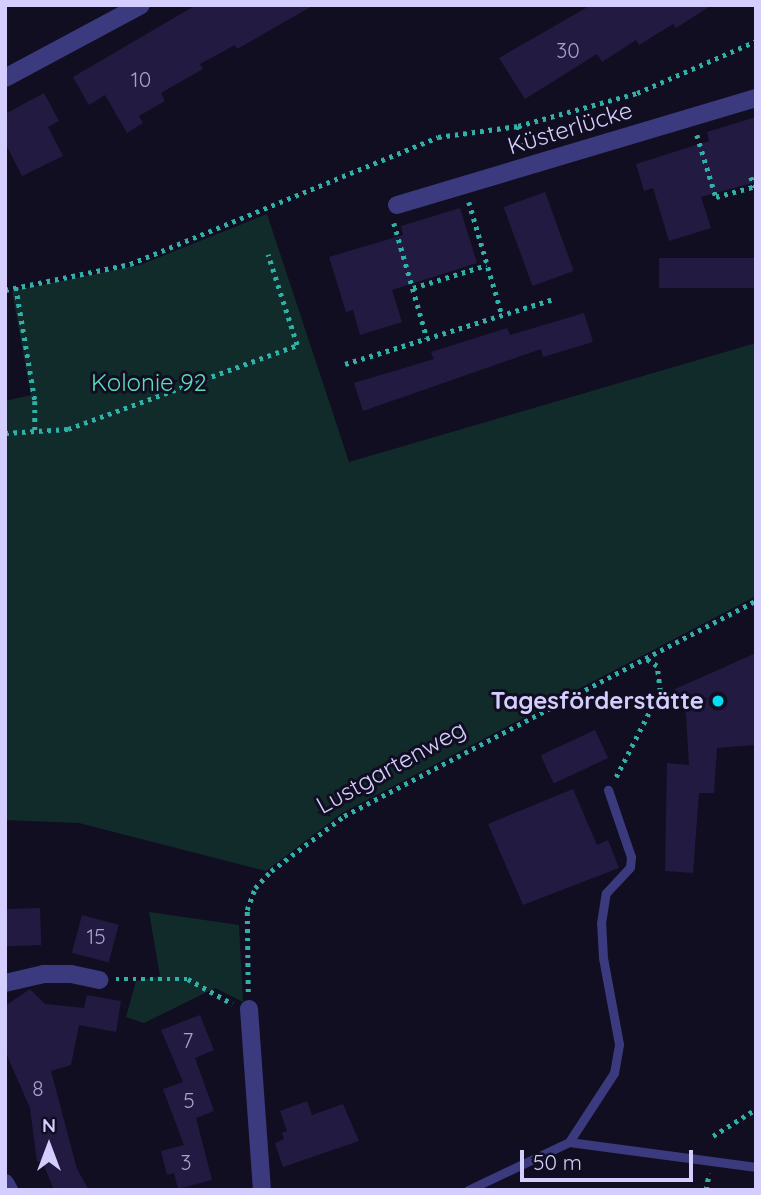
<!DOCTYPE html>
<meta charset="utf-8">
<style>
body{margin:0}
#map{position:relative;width:761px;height:1195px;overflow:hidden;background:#110e21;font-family:Quicksand,sans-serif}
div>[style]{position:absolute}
.green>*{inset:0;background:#112b2a}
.building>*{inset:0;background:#221a41;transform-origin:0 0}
.path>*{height:4.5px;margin-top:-2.25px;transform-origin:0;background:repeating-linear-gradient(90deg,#30b0a7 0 3.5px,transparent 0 8.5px)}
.service>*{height:9px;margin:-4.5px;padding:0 4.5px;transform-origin:4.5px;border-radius:4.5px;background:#3c3a7f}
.minor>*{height:18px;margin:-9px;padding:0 9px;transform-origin:9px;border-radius:9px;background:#3c3a7f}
.dots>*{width:19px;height:19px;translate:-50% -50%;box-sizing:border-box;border:4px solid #110e21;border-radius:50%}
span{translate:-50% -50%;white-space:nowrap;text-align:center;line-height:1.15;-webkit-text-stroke:6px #110e21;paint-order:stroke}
.number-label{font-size:21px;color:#a8a1cf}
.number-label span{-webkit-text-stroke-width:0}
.street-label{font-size:24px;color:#d4cefe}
.park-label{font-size:24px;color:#5cdcbb}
.poi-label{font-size:24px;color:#d4cefe;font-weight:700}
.right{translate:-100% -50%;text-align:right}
.frame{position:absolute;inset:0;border:7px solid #d4cefe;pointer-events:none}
.north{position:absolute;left:14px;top:1111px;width:70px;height:70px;-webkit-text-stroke:5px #110e21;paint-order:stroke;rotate:0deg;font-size:19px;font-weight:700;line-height:28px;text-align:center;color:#d4cefe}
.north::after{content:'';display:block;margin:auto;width:24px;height:32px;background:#d4cefe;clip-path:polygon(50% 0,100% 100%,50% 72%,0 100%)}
.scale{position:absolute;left:520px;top:1150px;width:173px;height:32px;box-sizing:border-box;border:4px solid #d4cefe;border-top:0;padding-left:9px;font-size:21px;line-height:24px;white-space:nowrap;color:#d4cefe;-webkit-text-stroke:5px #110e21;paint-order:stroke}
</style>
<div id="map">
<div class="green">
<i style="clip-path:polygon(267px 214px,349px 462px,756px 343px,756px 596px,342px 813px,266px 871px,79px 823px,5px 820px,5px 401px,31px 395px,12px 291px,140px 265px)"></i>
<i style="clip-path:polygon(149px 912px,239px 925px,243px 1002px,215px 988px,144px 1023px,126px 1017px,136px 981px,160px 976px)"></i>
</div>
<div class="building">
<i style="clip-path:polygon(196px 5px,314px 5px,237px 49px,235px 45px,200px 64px,203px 69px,161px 93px,165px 101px,139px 116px,143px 123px,127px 133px,105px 95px,89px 105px,73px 77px)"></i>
<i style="clip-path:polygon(591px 5px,712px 5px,676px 28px,673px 24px,639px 45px,636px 40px,602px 62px,597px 54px,525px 99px,499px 58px)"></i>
<i style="clip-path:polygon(44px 93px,59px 121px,48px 127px,63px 156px,22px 176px,5px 143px,5px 114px)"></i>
<i style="clip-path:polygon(756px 117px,756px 182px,701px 197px,711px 228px,669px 241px,653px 188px,644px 191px,636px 164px,709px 141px,707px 132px)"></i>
<i style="left:545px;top:192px;width:84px;height:44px;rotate:70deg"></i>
<i style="clip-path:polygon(460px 208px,477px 263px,392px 290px,402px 322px,360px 335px,353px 310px,346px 312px,329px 257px,403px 235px,401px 226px)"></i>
<i style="left:756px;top:258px;width:30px;height:97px;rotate:90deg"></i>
<i style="clip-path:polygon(584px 313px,593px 342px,543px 357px,541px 349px,363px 411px,354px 383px,434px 359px,431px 352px,507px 328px,510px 335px)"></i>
<i style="clip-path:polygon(756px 653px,756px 745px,717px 748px,714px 793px,699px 793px,693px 873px,665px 871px,667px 763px,689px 765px,686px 714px,675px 689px)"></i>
<i style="left:595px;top:730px;width:31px;height:60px;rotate:65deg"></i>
<i style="clip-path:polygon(573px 789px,597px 845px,608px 840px,619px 868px,523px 905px,488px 824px)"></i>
<i style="left:40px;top:908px;width:37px;height:35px;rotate:88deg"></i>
<i style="left:82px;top:915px;width:38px;height:39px;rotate:15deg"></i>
<i style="clip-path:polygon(30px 989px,45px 1004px,84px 1008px,87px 995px,121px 1001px,116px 1032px,79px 1025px,71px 1065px,51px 1071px,77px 1169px,89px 1190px,54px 1190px,42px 1161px,37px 1162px,30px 1108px,5px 1051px,5px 1006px)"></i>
<i style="clip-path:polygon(200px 1015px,214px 1050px,195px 1058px,214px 1111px,196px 1118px,212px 1180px,178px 1189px,174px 1173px,167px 1175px,161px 1151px,184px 1145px,163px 1089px,183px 1082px,161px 1030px)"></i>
<i style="clip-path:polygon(307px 1101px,312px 1115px,343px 1104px,359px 1141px,283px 1167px,275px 1143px,284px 1139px,282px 1133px,287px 1131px,280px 1111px)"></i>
</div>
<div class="path">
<i style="left:518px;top:126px;width:23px;rotate:75deg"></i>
<i style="left:697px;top:135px;width:65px;rotate:73deg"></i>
<i style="left:716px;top:197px;width:41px;rotate:-15.4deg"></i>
<i style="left:751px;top:177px;width:11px;rotate:68deg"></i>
<i style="left:469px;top:202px;width:118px;rotate:73.7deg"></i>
<i style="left:394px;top:223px;width:120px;rotate:74deg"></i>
<i style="left:16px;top:287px;width:116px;rotate:80.5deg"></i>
<i style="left:35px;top:401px;width:30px;rotate:90deg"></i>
<i style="left:413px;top:288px;width:77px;rotate:-17.3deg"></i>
<i style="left:5px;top:290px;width:128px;rotate:-11.7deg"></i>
<i style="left:130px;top:264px;width:333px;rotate:-22.4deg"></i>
<i style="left:438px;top:137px;width:81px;rotate:-7.8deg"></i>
<i style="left:518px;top:126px;width:123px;rotate:-15.5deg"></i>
<i style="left:637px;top:93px;width:130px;rotate:-23.6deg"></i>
<i style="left:345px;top:364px;width:216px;rotate:-17.3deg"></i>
<i style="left:5px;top:433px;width:63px;rotate:-3.6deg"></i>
<i style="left:68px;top:429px;width:244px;rotate:-20.1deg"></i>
<i style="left:297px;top:345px;width:95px;rotate:-107.9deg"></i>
<i style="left:616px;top:777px;width:97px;rotate:-62.9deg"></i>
<i style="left:660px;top:691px;width:25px;rotate:-97deg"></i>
<i style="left:657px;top:666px;width:13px;rotate:-148deg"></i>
<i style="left:116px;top:979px;width:72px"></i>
<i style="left:188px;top:979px;width:51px;rotate:29.1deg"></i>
<i style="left:248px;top:992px;width:82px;rotate:-90.7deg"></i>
<i style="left:247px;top:910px;width:23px;rotate:-70deg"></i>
<i style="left:255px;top:888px;width:23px;rotate:-47deg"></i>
<i style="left:271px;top:871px;width:91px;rotate:-37deg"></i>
<i style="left:344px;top:816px;width:465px;rotate:-27.6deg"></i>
<i style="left:713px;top:1136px;width:51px;rotate:-32.1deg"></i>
<i style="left:706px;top:1190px;width:17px;rotate:-80deg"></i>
</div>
<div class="service">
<i style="left:569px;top:1142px;width:82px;rotate:-56.9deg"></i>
<i style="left:614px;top:1073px;width:29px;rotate:-80deg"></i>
<i style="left:619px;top:1044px;width:87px;rotate:-100.5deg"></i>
<i style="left:603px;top:958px;width:35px;rotate:-93deg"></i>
<i style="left:601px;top:923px;width:30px;rotate:-81deg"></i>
<i style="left:606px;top:893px;width:35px;rotate:-47deg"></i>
<i style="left:630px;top:867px;width:10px;rotate:-84deg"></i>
<i style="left:631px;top:857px;width:71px;rotate:-108.9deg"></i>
<i style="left:468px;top:1190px;width:112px;rotate:-25.4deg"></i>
<i style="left:569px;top:1142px;width:189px;rotate:7.6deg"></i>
</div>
<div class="minor">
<i style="left:5px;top:78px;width:154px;rotate:-28.2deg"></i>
<i style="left:397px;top:205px;width:375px;rotate:-16.6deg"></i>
<i style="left:5px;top:983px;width:39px;rotate:-13deg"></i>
<i style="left:43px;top:974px;width:28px"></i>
<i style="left:71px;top:974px;width:29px;rotate:12deg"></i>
<i style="left:249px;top:1009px;width:181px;rotate:85.9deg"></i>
<i style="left:5px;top:1183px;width:8px;rotate:60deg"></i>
</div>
<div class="dots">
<i style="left:718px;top:701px;background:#05ddf3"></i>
</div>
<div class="number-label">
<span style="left:568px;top:50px">30</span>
<span style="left:141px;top:79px">10</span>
<span style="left:96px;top:936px">15</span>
<span style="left:188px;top:1040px">7</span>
<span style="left:38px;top:1088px">8</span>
<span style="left:189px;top:1100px">5</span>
<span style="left:186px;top:1162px">3</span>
</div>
<div class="street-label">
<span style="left:570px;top:128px;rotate:-17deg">Küsterlücke</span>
<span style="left:391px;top:767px;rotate:-29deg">Lustgartenweg</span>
</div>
<div class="park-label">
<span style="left:149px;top:383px">Kolonie 92</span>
</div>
<div class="poi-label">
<span class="right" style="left:704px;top:701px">Tagesförderstätte</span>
</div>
<div class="frame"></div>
<div class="north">N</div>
<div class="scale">50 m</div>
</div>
